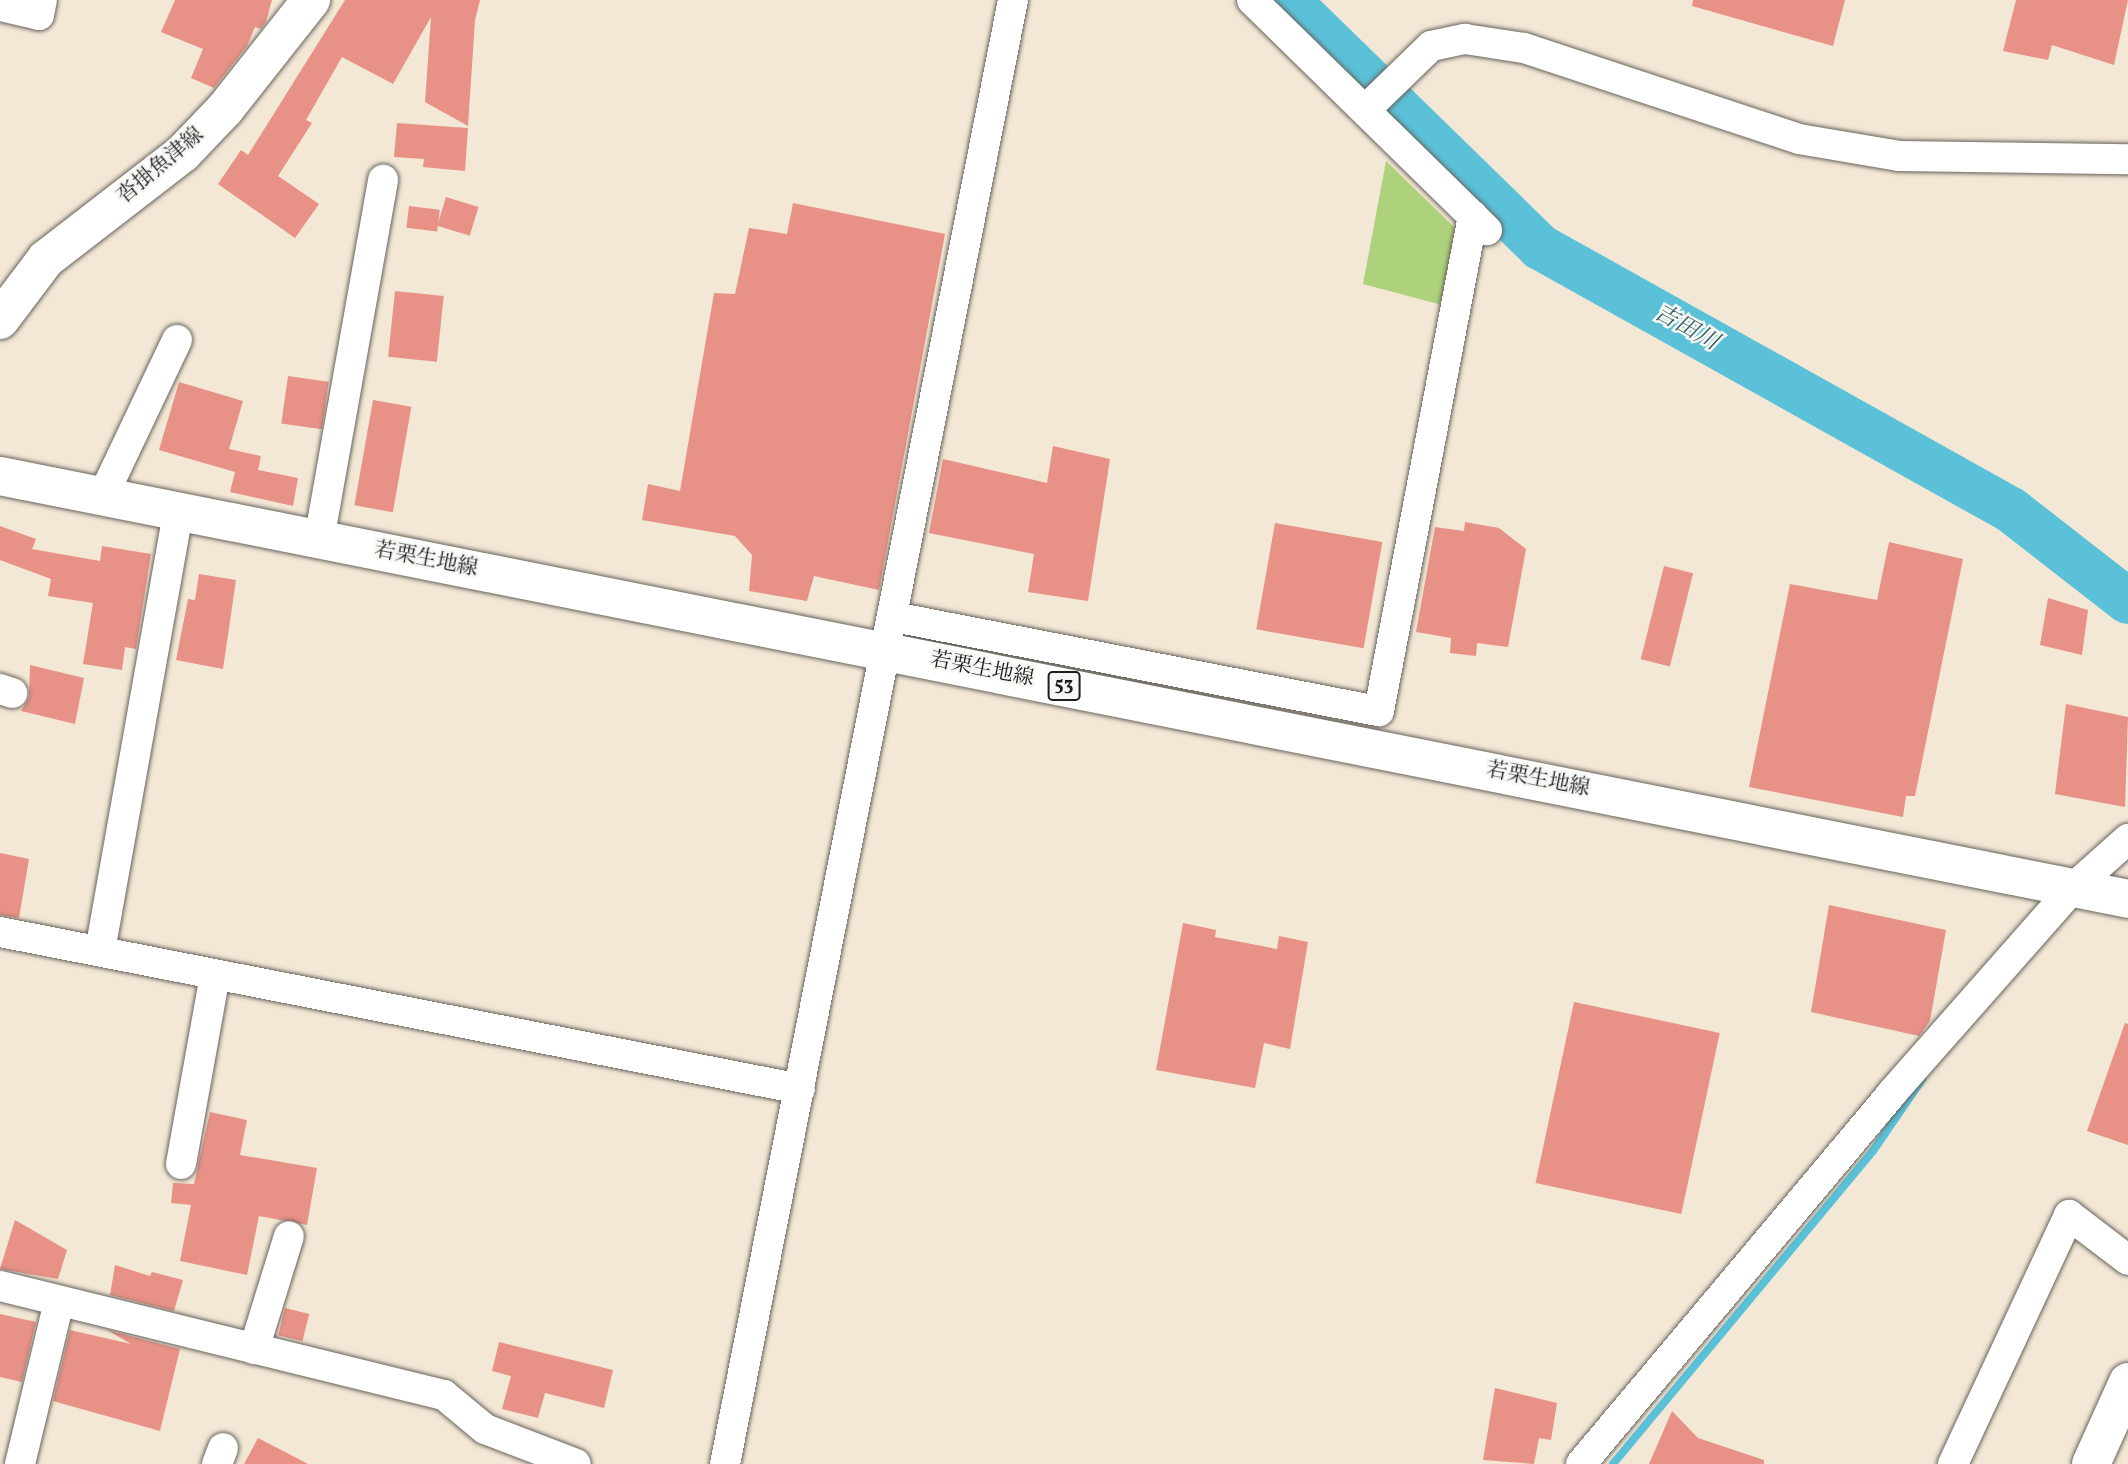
<!DOCTYPE html>
<meta charset="utf-8">
<style>
body{margin:0}
#map{position:relative;width:2128px;height:1464px;overflow:hidden;background:#f3e8d5;font-family:Vollkorn,"Noto Serif JP",serif}
div>[style]{position:absolute}
.green>*{inset:0;background:#aed27b}
.stream>*{height:8px;margin:-4px;padding:0 4px;transform-origin:4px;border-radius:4px;background:#5ac1d8}
.river>*{height:46px;margin:-23px;padding:0 23px;transform-origin:23px;border-radius:23px;background:#5ac1d8}
.building>*{inset:0;background:#e79187;transform-origin:0 0}
.roads{filter:drop-shadow(0 0 2px #67635d) drop-shadow(0 0 2px #67635d)}
.minor>*{height:30px;margin:-15px;padding:0 15px;transform-origin:15px;border-radius:15px;background:#fff}
.secondary>*{height:38px;margin:-19px;padding:0 19px;transform-origin:19px;border-radius:19px;background:#fff}
.primary>*{height:38px;margin:-19px;padding:0 19px;transform-origin:19px;border-radius:19px;background:#fff}
span{translate:-50% -50%;white-space:nowrap;text-align:center;line-height:1.15;-webkit-text-stroke:5px #f6f6f2;paint-order:stroke}
.shield-label span{padding:2px 5px;background:#f6f6f2;border:2px solid;border-radius:5px;-webkit-text-stroke-width:0}
.shield-label{font-size:19px;color:#1c1c1c;font-weight:700}
.street-label{font-size:21px;color:#1c1c1c}
.water-label{font-size:23px;color:#355e67;font-style:italic}
</style>
<div id="map">
<div class="green">
<i style="clip-path:polygon(1386px 161px,1457px 230px,1442px 305px,1363px 284px)"></i>
</div>
<div class="stream">
<i style="left:1613px;top:1464px;width:407px;rotate:-50.3deg"></i>
<i style="left:1873px;top:1151px;width:88px;rotate:-55.6deg"></i>
</div>
<div class="river">
<i style="left:1287px;top:0;width:354px;rotate:44.3deg"></i>
<i style="left:1540px;top:247px;width:539px;rotate:29.18deg"></i>
<i style="left:2011px;top:510px;width:148px;rotate:37.9deg"></i>
</div>
<div class="building">
<i style="clip-path:polygon(175px 0,272px 0,266px 22px,261px 29px,255px 27px,247px 46px,214px 88px,191px 78px,203px 49px,161px 32px)"></i>
<i style="clip-path:polygon(345px 0,480px 0,475px 20px,468px 126px,425px 102px,431px 17px,393px 84px,342px 57px,306px 120px,312px 123px,278px 176px,319px 204px,295px 238px,218px 184px,241px 150px,248px 155px)"></i>
<i style="clip-path:polygon(1693px 0,1845px 0,1833px 46px,1692px 6px)"></i>
<i style="clip-path:polygon(2016px 0,2128px 0,2114px 65px,2052px 45px,2048px 60px,2003px 51px)"></i>
<i style="clip-path:polygon(397px 123px,468px 128px,465px 171px,423px 167px,424px 159px,394px 157px)"></i>
<i style="left:446px;top:197px;width:34px;height:30px;rotate:17deg"></i>
<i style="clip-path:polygon(793px 203px,945px 234px,879px 590px,814px 576px,807px 601px,749px 591px,752px 555px,735px 536px,642px 520px,648px 484px,680px 491px,714px 293px,735px 294px,749px 228px,787px 234px)"></i>
<i style="left:409px;top:206px;width:31px;height:22px;rotate:7deg"></i>
<i style="left:395px;top:291px;width:49px;height:66px;rotate:6deg"></i>
<i style="left:288px;top:376px;width:41px;height:48px;rotate:8deg"></i>
<i style="clip-path:polygon(179px 382px,243px 401px,229px 449px,261px 456px,258px 470px,298px 478px,293px 506px,230px 492px,235px 472px,159px 450px)"></i>
<i style="left:373px;top:400px;width:39px;height:107px;rotate:10deg"></i>
<i style="clip-path:polygon(1053px 446px,1110px 459px,1088px 601px,1028px 592px,1034px 554px,929px 533px,943px 459px,1047px 483px)"></i>
<i style="clip-path:polygon(1465px 522px,1499px 528px,1526px 549px,1508px 647px,1477px 643px,1476px 656px,1450px 653px,1451px 638px,1416px 632px,1435px 527px,1464px 531px)"></i>
<i style="left:1275px;top:523px;width:109px;height:108px;rotate:10deg"></i>
<i style="clip-path:polygon(0 526px,36px 539px,32px 549px,100px 561px,102px 546px,151px 554px,136px 649px,125px 647px,122px 670px,83px 664px,93px 603px,48px 596px,51px 579px,0 560px)"></i>
<i style="clip-path:polygon(1889px 542px,1963px 559px,1915px 796px,1906px 796px,1903px 817px,1749px 787px,1790px 584px,1877px 600px)"></i>
<i style="left:1664px;top:566px;width:30px;height:96px;rotate:14deg"></i>
<i style="clip-path:polygon(199px 574px,236px 580px,223px 669px,176px 660px,188px 599px,195px 600px)"></i>
<i style="clip-path:polygon(2048px 598px,2088px 610px,2082px 655px,2040px 645px)"></i>
<i style="clip-path:polygon(30px 665px,84px 678px,75px 724px,21px 711px,29px 698px)"></i>
<i style="clip-path:polygon(2066px 704px,2128px 717px,2125px 807px,2055px 794px)"></i>
<i style="clip-path:polygon(0 853px,29px 859px,19px 918px,0 915px)"></i>
<i style="clip-path:polygon(1829px 905px,1946px 930px,1930px 1021px,1919px 1036px,1811px 1012px)"></i>
<i style="clip-path:polygon(1183px 923px,1216px 930px,1215px 937px,1277px 949px,1279px 936px,1308px 942px,1290px 1049px,1264px 1043px,1255px 1088px,1156px 1070px)"></i>
<i style="left:1574px;top:1002px;width:149px;height:185px;rotate:12deg"></i>
<i style="clip-path:polygon(2125px 1023px,2128px 1024px,2128px 1145px,2087px 1131px)"></i>
<i style="clip-path:polygon(210px 1112px,247px 1120px,240px 1155px,317px 1168px,307px 1225px,259px 1216px,247px 1275px,180px 1261px,191px 1205px,171px 1203px,173px 1183px,194px 1184px)"></i>
<i style="clip-path:polygon(15px 1220px,67px 1250px,58px 1279px,0 1269px)"></i>
<i style="clip-path:polygon(115px 1265px,150px 1276px,152px 1272px,183px 1280px,174px 1311px,110px 1295px)"></i>
<i style="left:285px;top:1308px;width:25px;height:28px;rotate:14deg"></i>
<i style="clip-path:polygon(0 1314px,36px 1322px,22px 1382px,0 1377px)"></i>
<i style="clip-path:polygon(70px 1330px,131px 1344px,107px 1330px,180px 1349px,160px 1431px,53px 1401px)"></i>
<i style="clip-path:polygon(499px 1342px,613px 1370px,604px 1408px,545px 1393px,538px 1418px,502px 1409px,511px 1376px,492px 1371px)"></i>
<i style="clip-path:polygon(1495px 1388px,1557px 1403px,1551px 1440px,1539px 1438px,1534px 1464px,1483px 1460px)"></i>
<i style="clip-path:polygon(1672px 1411px,1698px 1438px,1764px 1460px,1764px 1464px,1649px 1464px)"></i>
<i style="clip-path:polygon(258px 1438px,308px 1464px,244px 1464px)"></i>
</div>
<div class="roads">
<div class="minor">
<i style="left:1252px;top:0;width:329px;rotate:44.4deg"></i>
<i style="left:0;top:6px;width:40px;rotate:13deg"></i>
<i style="left:39px;top:15px;width:15px;rotate:-79deg"></i>
<i style="left:1365px;top:110px;width:92px;rotate:-44.1deg"></i>
<i style="left:1431px;top:46px;width:35px;rotate:-12deg"></i>
<i style="left:1465px;top:39px;width:60px;rotate:8.7deg"></i>
<i style="left:1524px;top:48px;width:290px;rotate:18.3deg"></i>
<i style="left:1799px;top:139px;width:101px;rotate:9.6deg"></i>
<i style="left:1899px;top:156px;width:229px;rotate:0.8deg"></i>
<i style="left:102px;top:498px;width:175px;rotate:-64.6deg"></i>
<i style="left:319px;top:540px;width:366px;rotate:-79.9deg"></i>
<i style="left:894px;top:617px;width:494px;rotate:11deg"></i>
<i style="left:1379px;top:711px;width:504px;rotate:-79.25deg"></i>
<i style="left:0;top:689px;width:13px;rotate:18deg"></i>
<i style="left:0;top:932px;width:815px;rotate:11.1deg"></i>
<i style="left:100px;top:951px;width:444px;rotate:-79.9deg"></i>
<i style="left:181px;top:1164px;width:192px;rotate:-79.8deg"></i>
<i style="left:0;top:1286px;width:457px;rotate:13.8deg"></i>
<i style="left:444px;top:1395px;width:53px;rotate:39.7deg"></i>
<i style="left:485px;top:1429px;width:97px;rotate:21deg"></i>
<i style="left:254px;top:1349px;width:118px;rotate:-72.8deg"></i>
<i style="left:20px;top:1464px;width:167px;rotate:-76.5deg"></i>
<i style="left:217px;top:1464px;width:17px;rotate:-69deg"></i>
<i style="left:725px;top:1464px;width:1492px;rotate:-78.87deg"></i>
<i style="left:1581px;top:1464px;width:484px;rotate:-50deg"></i>
<i style="left:1892px;top:1093px;width:273px;rotate:-48.6deg"></i>
<i style="left:2073px;top:888px;width:74px;rotate:-41.7deg"></i>
<i style="left:1953px;top:1464px;width:275px;rotate:-65deg"></i>
<i style="left:2069px;top:1215px;width:74px;rotate:37.3deg"></i>
</div>
<div class="secondary">
<i style="left:0;top:320px;width:76px;rotate:-53deg"></i>
<i style="left:46px;top:259px;width:173px;rotate:-37.7deg"></i>
<i style="left:183px;top:153px;width:61px;rotate:-46.3deg"></i>
<i style="left:225px;top:109px;width:139px;rotate:-51.7deg"></i>
<i style="left:2091px;top:1464px;width:90px;rotate:-65.7deg"></i>
</div>
<div class="primary">
<i style="left:0;top:476px;width:2170px;rotate:11.24deg"></i>
</div>
</div>
<div class="shield-label">
<span style="left:1064px;top:686px">53</span>
</div>
<div class="street-label">
<span style="left:161px;top:166px;rotate:-40deg">沓掛魚津線</span>
<span style="left:426px;top:560px;rotate:11deg">若栗生地線</span>
<span style="left:982px;top:670px;rotate:11deg">若栗生地線</span>
<span style="left:1538px;top:780px;rotate:11deg">若栗生地線</span>
</div>
<div class="water-label">
<span style="left:1686px;top:328px;rotate:29deg">吉田川</span>
</div>
</div>
